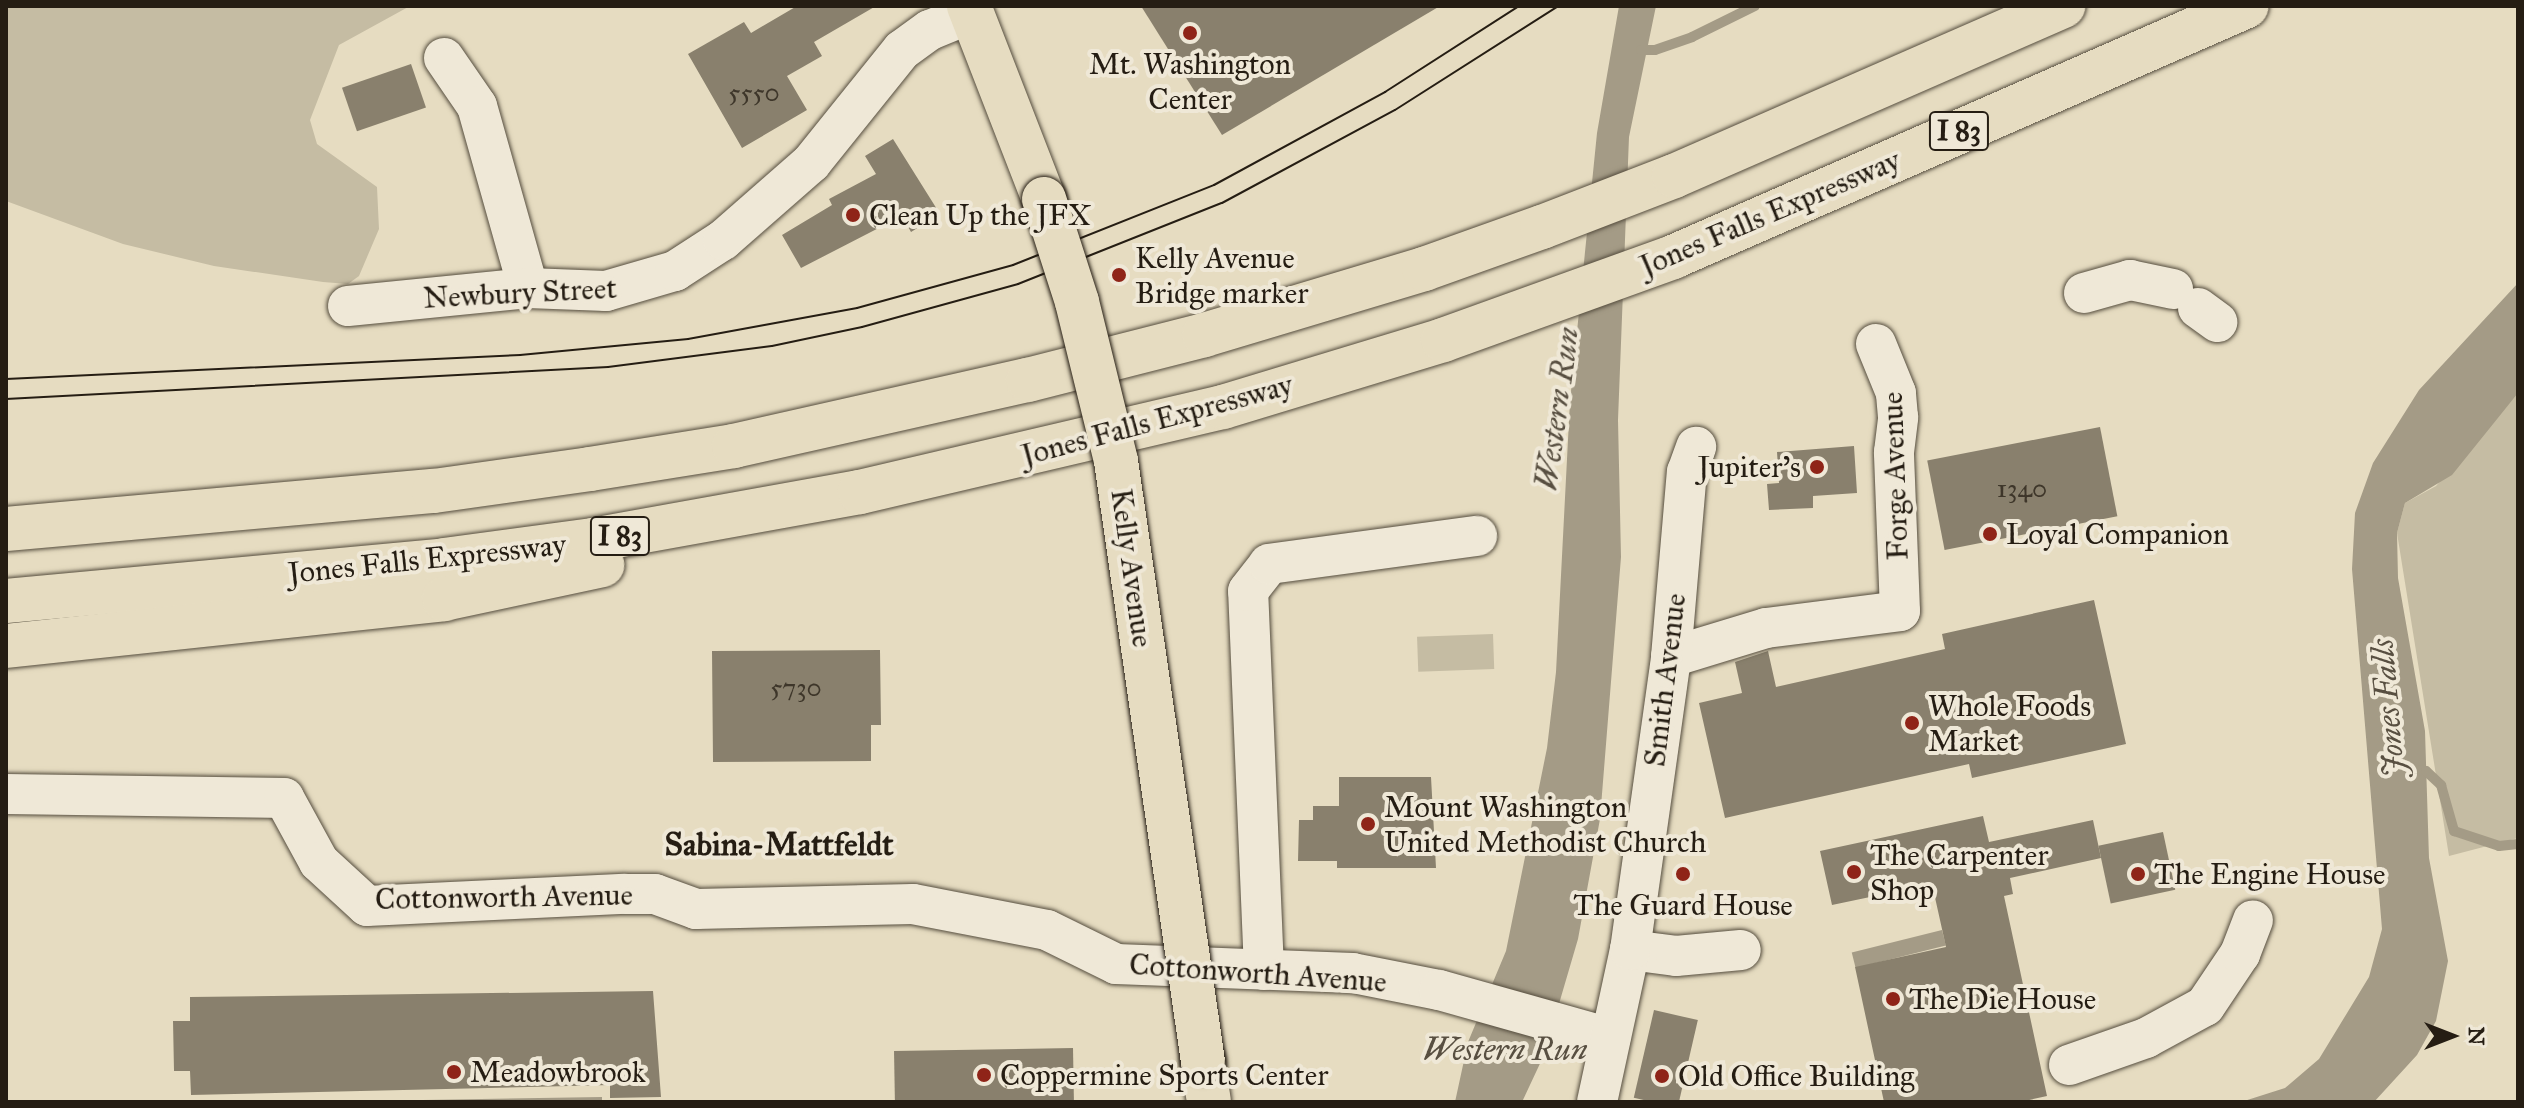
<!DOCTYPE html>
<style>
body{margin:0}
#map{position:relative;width:2524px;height:1108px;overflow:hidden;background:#e6dcc1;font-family:"IM FELL Great Primer",serif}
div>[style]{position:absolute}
.green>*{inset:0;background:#c5bca3;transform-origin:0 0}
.water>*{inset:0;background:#a49b86;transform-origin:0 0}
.stream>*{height:10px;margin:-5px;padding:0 5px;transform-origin:5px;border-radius:5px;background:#a49b86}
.building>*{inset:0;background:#89806d;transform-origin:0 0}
.roads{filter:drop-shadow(0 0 2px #554d3e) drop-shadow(0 0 2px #554d3e)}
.minor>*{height:40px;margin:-20px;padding:0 20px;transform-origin:20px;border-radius:20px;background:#efe8d7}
.major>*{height:44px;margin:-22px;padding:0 22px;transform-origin:22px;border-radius:22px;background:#e6dcc1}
.highway>*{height:44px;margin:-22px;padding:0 22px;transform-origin:22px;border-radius:22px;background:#e6dcc1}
.tram>*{height:2px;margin:-1px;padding:0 1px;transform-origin:1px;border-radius:1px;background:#251d13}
.bridges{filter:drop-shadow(0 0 2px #251d13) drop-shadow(0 0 2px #251d13)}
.major-bridge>*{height:44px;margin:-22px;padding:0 22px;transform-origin:22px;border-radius:22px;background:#e6dcc1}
.dots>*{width:22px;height:22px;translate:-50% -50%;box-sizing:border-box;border:4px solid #efe8d7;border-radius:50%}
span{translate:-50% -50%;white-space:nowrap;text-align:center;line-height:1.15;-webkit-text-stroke:8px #efe8d7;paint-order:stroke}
.number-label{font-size:26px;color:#3e362a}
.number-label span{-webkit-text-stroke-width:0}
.shield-label span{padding:2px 6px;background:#efe8d7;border:2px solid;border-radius:6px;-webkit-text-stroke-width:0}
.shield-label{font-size:28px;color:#251d13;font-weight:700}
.poi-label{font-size:30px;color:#251d13}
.left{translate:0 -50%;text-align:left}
.right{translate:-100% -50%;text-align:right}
.street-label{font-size:30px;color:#251d13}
.water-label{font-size:32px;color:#584f41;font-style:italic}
.neighbourhood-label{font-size:32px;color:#251d13;font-weight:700}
.frame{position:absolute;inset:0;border:8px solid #251d13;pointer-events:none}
.north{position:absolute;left:2412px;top:996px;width:80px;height:80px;-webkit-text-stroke:6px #efe8d7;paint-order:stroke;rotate:90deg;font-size:22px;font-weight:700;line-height:32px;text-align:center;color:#251d13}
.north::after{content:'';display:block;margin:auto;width:28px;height:36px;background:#251d13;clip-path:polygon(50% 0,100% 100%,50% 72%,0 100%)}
</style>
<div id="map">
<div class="green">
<i style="clip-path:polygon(6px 6px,410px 6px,339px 45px,310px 120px,317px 144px,377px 187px,379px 229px,359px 276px,348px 284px,323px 282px,214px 266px,123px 244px,6px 201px)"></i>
<i style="clip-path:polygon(2518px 393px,2518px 838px,2449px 856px,2397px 533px,2405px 503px,2436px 486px)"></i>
<i style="left:1493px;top:634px;width:35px;height:76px;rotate:88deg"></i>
</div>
<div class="water">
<i style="clip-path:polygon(1619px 6px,1656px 6px,1629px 137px,1618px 420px,1621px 557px,1600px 819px,1578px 939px,1544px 1055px,1522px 1102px,1455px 1102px,1468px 1042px,1506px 951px,1547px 748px,1556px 672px,1570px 401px,1597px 133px)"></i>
<i style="clip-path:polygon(2518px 283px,2518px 393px,2452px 475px,2405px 503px,2397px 533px,2398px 578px,2425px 731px,2429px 858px,2448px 961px,2436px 1021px,2417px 1055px,2374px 1102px,2241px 1102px,2285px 1088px,2319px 1059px,2369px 977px,2382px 929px,2352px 569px,2355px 513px,2373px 463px,2419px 390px)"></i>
<i style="left:1942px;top:930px;width:16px;height:93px;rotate:76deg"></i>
<i style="clip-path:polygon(602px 1097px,602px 1102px,307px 1102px)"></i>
</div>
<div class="stream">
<i style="left:1641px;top:50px;width:14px"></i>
<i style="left:1655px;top:50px;width:39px;rotate:-19deg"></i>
<i style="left:1692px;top:37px;width:70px;rotate:-26.2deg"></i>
<i style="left:2416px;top:770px;width:10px;rotate:6deg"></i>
<i style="left:2426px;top:771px;width:21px;rotate:43deg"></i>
<i style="left:2441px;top:785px;width:48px;rotate:74.2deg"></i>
<i style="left:2454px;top:831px;width:47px;rotate:18.4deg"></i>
<i style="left:2499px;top:846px;width:19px;rotate:-6deg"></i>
</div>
<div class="building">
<i style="clip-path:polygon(797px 6px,876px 6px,814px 42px,822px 56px,787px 76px,807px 110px,742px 148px,688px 54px,744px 22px,751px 33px)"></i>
<i style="clip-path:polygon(1141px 6px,1440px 6px,1222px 135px)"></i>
<i style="left:411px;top:64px;width:46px;height:73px;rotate:71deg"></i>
<i style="clip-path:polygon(893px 139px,940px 214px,911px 232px,902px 216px,801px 268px,782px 235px,832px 205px,829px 199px,876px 174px,865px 156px)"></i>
<i style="left:2100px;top:427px;width:91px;height:176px;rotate:79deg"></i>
<i style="clip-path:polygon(1854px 446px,1857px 493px,1813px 496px,1813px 508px,1769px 510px,1767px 484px,1779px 483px,1777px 452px)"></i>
<i style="clip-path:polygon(2094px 600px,2126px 744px,1972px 778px,1969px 764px,1725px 818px,1699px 703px,1742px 693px,1735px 662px,1768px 651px,1776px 687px,1945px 649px,1942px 634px)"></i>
<i style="clip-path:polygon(880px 650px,881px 725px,871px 725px,871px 761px,713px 762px,712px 651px)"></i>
<i style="clip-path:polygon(1339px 777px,1431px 777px,1436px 868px,1337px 868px,1337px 861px,1298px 861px,1299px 820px,1313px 820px,1313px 806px,1339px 806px)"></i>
<i style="clip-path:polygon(1983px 816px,1989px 842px,2093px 820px,2101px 858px,2010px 878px,2013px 894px,2004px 896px,2047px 1096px,2020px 1102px,1884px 1102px,1855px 967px,1946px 947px,1932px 884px,1832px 905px,1820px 851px)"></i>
<i style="left:2163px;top:832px;width:59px;height:66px;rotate:78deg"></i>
<i style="clip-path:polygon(653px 991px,661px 1097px,610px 1098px,610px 1085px,191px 1095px,190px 1071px,174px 1071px,173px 1021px,190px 1021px,190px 997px)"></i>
<i style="left:1654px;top:1010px;width:45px;height:90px;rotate:13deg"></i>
<i style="left:1073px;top:1048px;width:54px;height:179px;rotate:89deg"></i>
</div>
<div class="roads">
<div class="minor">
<i style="left:444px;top:58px;width:58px;rotate:55.5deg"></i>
<i style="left:477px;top:106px;width:189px;rotate:74.3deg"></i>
<i style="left:2084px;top:293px;width:48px;rotate:-15.8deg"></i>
<i style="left:2130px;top:280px;width:44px;rotate:11.8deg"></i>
<i style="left:348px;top:306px;width:181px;rotate:-5.7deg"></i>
<i style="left:528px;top:288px;width:78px;rotate:2.2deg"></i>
<i style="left:606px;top:291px;width:72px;rotate:-16.2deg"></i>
<i style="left:675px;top:271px;width:57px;rotate:-32.9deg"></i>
<i style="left:723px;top:240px;width:117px;rotate:-41.2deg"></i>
<i style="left:811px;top:163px;width:145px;rotate:-51.2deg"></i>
<i style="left:902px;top:50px;width:34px;rotate:-36deg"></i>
<i style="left:930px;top:30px;width:44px;rotate:-22.5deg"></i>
<i style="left:2198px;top:308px;width:24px;rotate:36deg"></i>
<i style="left:1671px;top:657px;width:99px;rotate:-17deg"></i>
<i style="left:1766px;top:628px;width:135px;rotate:-7.2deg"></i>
<i style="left:1900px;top:611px;width:159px;rotate:-92.2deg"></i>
<i style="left:1894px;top:452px;width:35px;rotate:-83deg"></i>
<i style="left:1898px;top:417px;width:24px;rotate:-95deg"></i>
<i style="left:1896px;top:393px;width:53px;rotate:-112.2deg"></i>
<i style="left:6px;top:794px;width:278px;rotate:0.8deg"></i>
<i style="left:284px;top:798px;width:73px;rotate:61.3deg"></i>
<i style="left:319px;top:862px;width:65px;rotate:42.5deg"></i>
<i style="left:367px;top:906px;width:258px;rotate:-2.7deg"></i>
<i style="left:625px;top:894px;width:30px"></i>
<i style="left:655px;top:894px;width:44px;rotate:20.1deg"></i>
<i style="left:696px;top:909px;width:217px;rotate:-1.3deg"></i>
<i style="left:913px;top:904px;width:136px;rotate:11deg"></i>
<i style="left:1047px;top:930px;width:77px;rotate:26.2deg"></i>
<i style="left:1116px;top:964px;width:237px;rotate:2.2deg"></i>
<i style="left:1353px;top:973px;width:88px;rotate:11.2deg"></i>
<i style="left:1439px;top:990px;width:178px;rotate:15.7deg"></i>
<i style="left:1630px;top:950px;width:46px;rotate:7.4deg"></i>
<i style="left:1676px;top:956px;width:65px;rotate:-5.3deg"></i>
<i style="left:1264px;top:970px;width:379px;rotate:-92.4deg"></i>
<i style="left:1248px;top:591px;width:34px;rotate:-52deg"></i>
<i style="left:1269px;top:564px;width:210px;rotate:-7.7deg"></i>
<i style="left:2069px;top:1065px;width:82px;rotate:-19.3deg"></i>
<i style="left:2146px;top:1038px;width:67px;rotate:-28.5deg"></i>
<i style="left:2205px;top:1006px;width:63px;rotate:-56.1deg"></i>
<i style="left:2240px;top:954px;width:36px;rotate:-69deg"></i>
<i style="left:1597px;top:1102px;width:156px;rotate:-77.8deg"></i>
<i style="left:1630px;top:950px;width:296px;rotate:-82deg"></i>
<i style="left:1671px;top:657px;width:186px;rotate:-85.1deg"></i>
<i style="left:1687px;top:472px;width:27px;rotate:-70deg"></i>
</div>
<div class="major">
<i style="left:969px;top:6px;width:207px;rotate:68.8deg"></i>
<i style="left:1203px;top:1062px;width:40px;rotate:81.5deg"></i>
</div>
<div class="highway">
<i style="left:6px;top:529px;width:430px;rotate:-5.1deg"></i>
<i style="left:434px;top:491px;width:158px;rotate:-8deg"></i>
<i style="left:590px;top:469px;width:146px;rotate:-9.1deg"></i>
<i style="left:734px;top:446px;width:301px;rotate:-12.7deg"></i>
<i style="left:1028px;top:380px;width:182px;rotate:-14.3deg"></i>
<i style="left:1204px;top:335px;width:230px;rotate:-16.7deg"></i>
<i style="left:1424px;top:269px;width:125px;rotate:-19.6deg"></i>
<i style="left:1542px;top:227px;width:142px;rotate:-21.1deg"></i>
<i style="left:1674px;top:176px;width:425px;rotate:-23.6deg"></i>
<i style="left:6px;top:601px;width:440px;rotate:-5.3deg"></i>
<i style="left:444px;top:560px;width:150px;rotate:-7.6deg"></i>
<i style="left:593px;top:540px;width:271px;rotate:-10.2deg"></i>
<i style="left:860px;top:492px;width:373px;rotate:-13.2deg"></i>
<i style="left:1223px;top:407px;width:230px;rotate:-16.9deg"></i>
<i style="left:1443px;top:340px;width:245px;rotate:-19.8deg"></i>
<i style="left:1673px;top:257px;width:626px;rotate:-23.62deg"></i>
<i style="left:6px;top:646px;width:441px;rotate:-6.1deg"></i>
<i style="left:444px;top:599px;width:162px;rotate:-12.1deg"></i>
</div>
</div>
<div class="tram">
<i style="left:6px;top:379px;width:515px;rotate:-2.67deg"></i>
<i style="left:520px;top:355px;width:169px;rotate:-5.4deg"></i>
<i style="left:688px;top:339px;width:172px;rotate:-10.4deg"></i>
<i style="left:857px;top:308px;width:162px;rotate:-15.4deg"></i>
<i style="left:1013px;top:265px;width:216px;rotate:-21.7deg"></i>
<i style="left:1214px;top:185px;width:195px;rotate:-28.5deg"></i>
<i style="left:1385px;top:92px;width:159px;rotate:-32.7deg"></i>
<i style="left:6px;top:399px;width:603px;rotate:-3.04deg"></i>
<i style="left:608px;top:367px;width:165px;rotate:-7.3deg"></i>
<i style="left:772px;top:346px;width:92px;rotate:-11.9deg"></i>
<i style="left:862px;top:327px;width:162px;rotate:-15.4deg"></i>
<i style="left:1018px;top:284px;width:219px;rotate:-21.7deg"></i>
<i style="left:1222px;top:203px;width:196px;rotate:-28.3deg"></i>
<i style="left:1395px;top:110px;width:193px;rotate:-32.5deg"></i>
</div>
<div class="bridges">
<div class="major-bridge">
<i style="left:1044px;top:199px;width:108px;rotate:72.2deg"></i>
<i style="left:1077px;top:302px;width:164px;rotate:76.2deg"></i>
<i style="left:1116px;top:461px;width:607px;rotate:81.76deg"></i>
</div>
</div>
<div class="dots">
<i style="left:1190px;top:33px;background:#8f2418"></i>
<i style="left:853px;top:215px;background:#8f2418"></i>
<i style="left:1119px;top:275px;background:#8f2418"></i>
<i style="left:1817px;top:467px;background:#8f2418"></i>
<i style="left:1990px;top:534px;background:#8f2418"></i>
<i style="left:1912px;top:723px;background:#8f2418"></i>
<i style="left:1368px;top:824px;background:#8f2418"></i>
<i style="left:1854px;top:872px;background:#8f2418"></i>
<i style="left:1683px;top:874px;background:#8f2418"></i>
<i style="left:2138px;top:874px;background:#8f2418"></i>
<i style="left:1893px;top:999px;background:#8f2418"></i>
<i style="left:454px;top:1072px;background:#8f2418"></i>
<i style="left:984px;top:1075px;background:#8f2418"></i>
<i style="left:1662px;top:1076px;background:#8f2418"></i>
</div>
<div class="number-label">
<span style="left:754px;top:93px">5550</span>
<span style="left:2022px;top:489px">1340</span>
<span style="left:796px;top:688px">5730</span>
</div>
<div class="shield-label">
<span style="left:1959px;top:131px">I 83</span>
<span style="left:620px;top:536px">I 83</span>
</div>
<div class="poi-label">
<span style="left:1190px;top:81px">Mt. Washington<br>Center</span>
<span class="left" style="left:869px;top:215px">Clean Up the JFX</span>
<span class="left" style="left:1135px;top:275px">Kelly Avenue<br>Bridge marker</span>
<span class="right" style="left:1801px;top:467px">Jupiter's</span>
<span class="left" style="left:2006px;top:534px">Loyal Companion</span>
<span class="left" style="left:1928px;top:723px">Whole Foods<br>Market</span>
<span class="left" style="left:1384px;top:824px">Mount Washington<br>United Methodist Church</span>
<span class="left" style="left:1870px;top:872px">The Carpenter<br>Shop</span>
<span class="left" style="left:2154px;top:874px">The Engine House</span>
<span style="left:1683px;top:905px">The Guard House</span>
<span class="left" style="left:1909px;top:999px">The Die House</span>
<span class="left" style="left:470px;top:1072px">Meadowbrook</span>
<span class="left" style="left:1000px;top:1075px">Coppermine Sports Center</span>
<span class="left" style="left:1678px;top:1076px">Old Office Building</span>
</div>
<div class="street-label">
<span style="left:1770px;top:213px;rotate:-23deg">Jones Falls Expressway</span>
<span style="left:520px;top:293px;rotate:-3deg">Newbury Street</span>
<span style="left:1157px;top:420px;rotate:-15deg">Jones Falls Expressway</span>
<span style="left:1895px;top:476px;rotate:-92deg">Forge Avenue</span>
<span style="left:427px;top:559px;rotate:-6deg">Jones Falls Expressway</span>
<span style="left:1132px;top:568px;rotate:82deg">Kelly Avenue</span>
<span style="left:1665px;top:680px;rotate:-83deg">Smith Avenue</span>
<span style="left:504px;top:897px;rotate:-1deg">Cottonworth Avenue</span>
<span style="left:1258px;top:973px;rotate:4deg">Cottonworth Avenue</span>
</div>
<div class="water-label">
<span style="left:1558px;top:409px;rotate:-82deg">Western Run</span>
<span style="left:2389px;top:708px;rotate:-95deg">Jones Falls</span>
<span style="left:1505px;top:1050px">Western Run</span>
</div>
<div class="neighbourhood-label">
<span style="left:779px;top:845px">Sabina-Mattfeldt</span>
</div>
<div class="frame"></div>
<div class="north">N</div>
</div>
